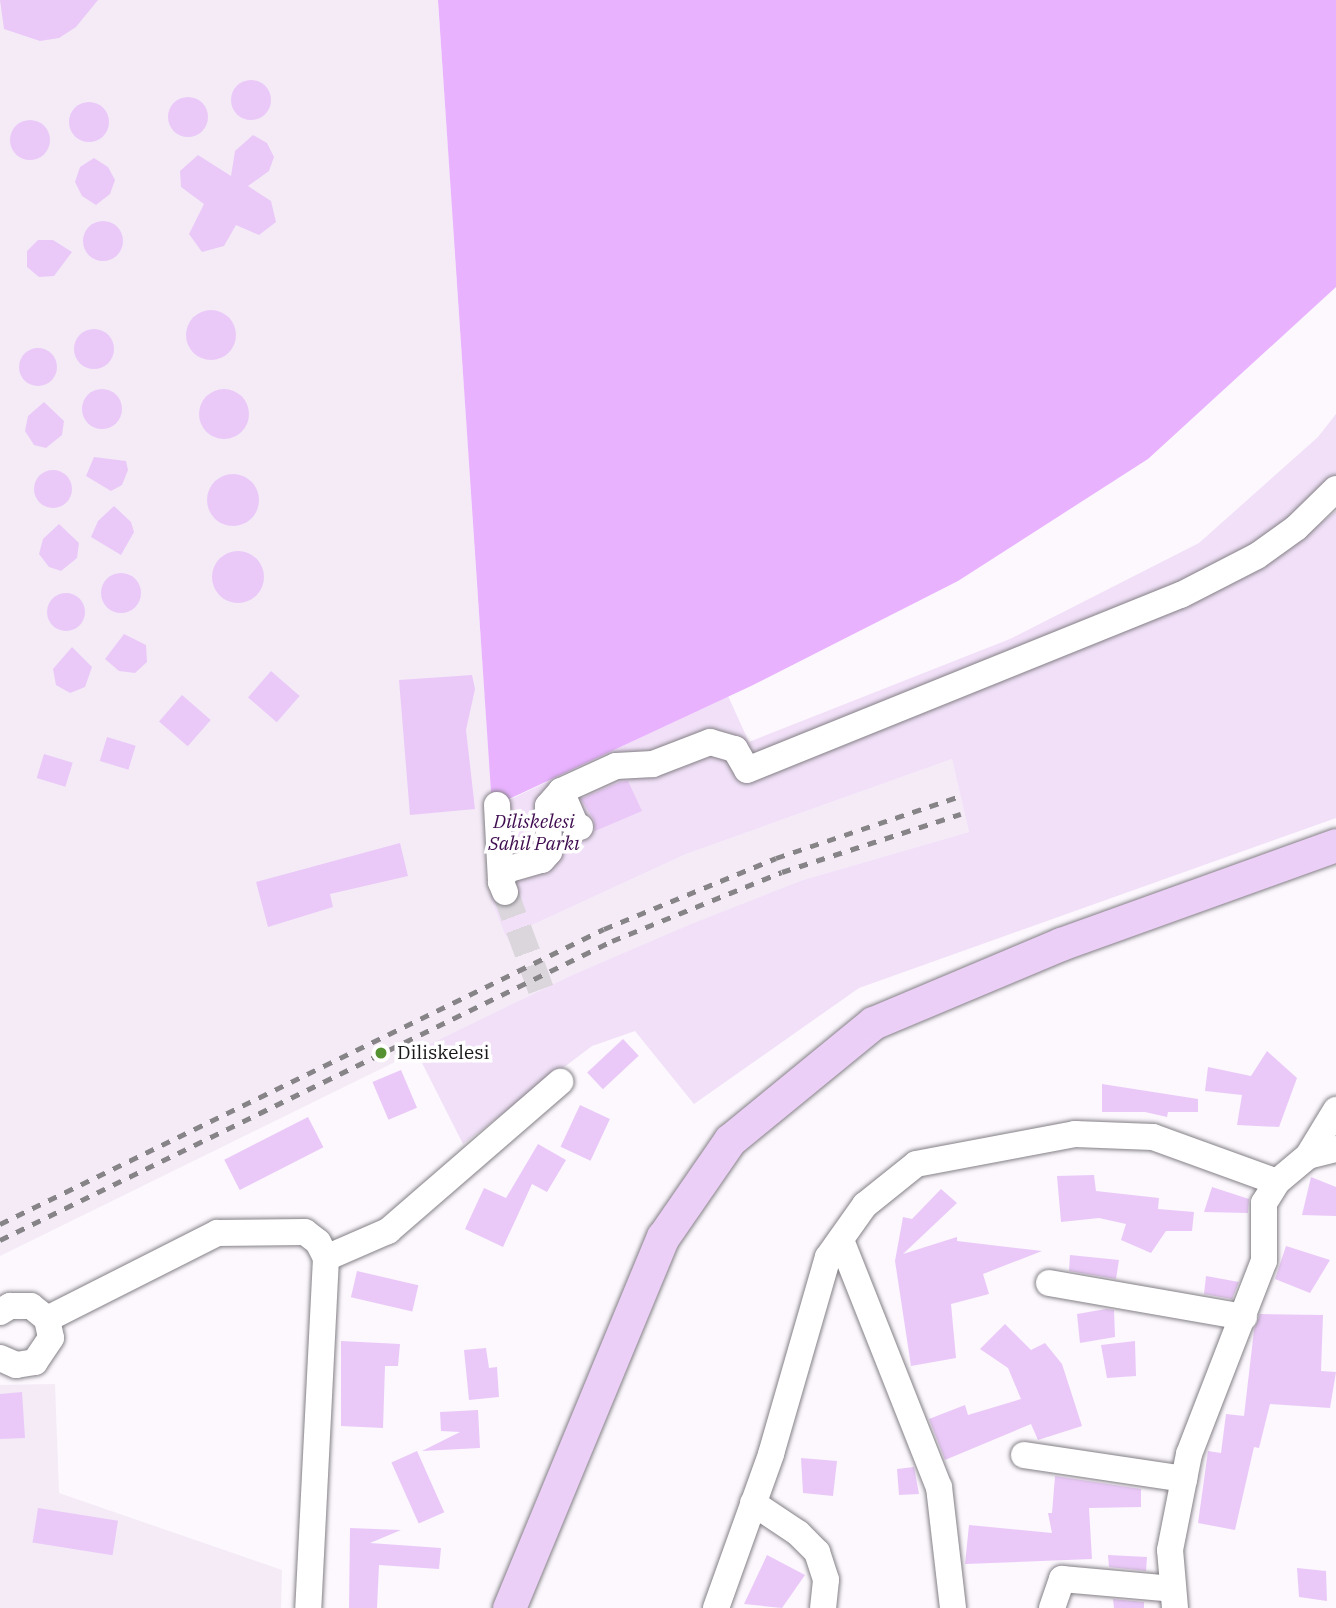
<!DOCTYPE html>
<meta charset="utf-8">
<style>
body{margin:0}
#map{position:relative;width:1336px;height:1608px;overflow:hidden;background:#fcf8fe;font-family:"IBM Plex Serif",serif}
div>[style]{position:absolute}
.built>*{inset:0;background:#f4ebf7}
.green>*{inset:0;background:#f1e0f8}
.water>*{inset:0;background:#e9b2ff}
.building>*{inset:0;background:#eac9f8;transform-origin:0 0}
.round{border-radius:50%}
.minor-tunnel>*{height:26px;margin-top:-13px;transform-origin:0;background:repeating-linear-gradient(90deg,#dad6dc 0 26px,transparent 0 39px)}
.roads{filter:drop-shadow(0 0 2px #848086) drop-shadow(0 0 2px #848086)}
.minor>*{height:26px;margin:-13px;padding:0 13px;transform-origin:13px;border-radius:13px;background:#fff}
.major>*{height:33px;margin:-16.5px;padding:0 16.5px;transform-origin:16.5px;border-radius:16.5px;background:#eccff7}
.rail>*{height:5px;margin-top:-2.5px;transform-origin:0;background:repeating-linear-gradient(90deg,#878488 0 9px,transparent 0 18px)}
.dots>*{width:19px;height:19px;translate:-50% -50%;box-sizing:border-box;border:4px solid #fff;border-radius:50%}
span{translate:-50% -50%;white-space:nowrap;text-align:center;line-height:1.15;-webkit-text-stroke:7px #fff;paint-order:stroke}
.park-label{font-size:19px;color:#3f0c50;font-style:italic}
.poi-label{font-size:19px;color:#19181a}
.left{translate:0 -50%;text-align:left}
</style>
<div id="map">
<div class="built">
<i style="clip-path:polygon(0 0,438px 0,492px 807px,491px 899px,506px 937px,686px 854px,952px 759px,969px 832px,803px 880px,568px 977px,0 1256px)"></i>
<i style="clip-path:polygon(55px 1384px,59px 1493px,282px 1570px,281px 1608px,0 1608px,0 1385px)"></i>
</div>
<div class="green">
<i style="clip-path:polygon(1336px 414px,1336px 483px,1252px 553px,743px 776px,1286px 551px,1336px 511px,1336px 818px,859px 988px,694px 1104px,635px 1031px,592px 1046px,463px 1144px,416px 1051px,568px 977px,689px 925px,803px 880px,969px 832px,952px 759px,686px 854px,506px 937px,491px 899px,492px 808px,728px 696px,749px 742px,1010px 639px,1199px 543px,1318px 437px)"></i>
</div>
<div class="water">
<i style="clip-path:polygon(438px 0,1336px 0,1336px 287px,1148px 459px,958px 581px,751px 686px,492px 807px)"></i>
</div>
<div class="building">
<i style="clip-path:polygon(0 0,98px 0,76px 27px,59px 38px,40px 41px,4px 29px)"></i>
<i class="round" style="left:231px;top:80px;width:40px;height:40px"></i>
<i class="round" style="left:168px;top:97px;width:40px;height:40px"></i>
<i class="round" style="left:69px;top:102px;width:40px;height:40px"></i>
<i class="round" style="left:10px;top:120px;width:40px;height:40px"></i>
<i style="clip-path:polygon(253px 135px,267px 143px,274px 157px,269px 171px,248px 186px,271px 201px,276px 222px,259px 235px,236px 225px,224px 246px,202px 252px,189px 234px,204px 204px,181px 187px,180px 171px,198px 155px,231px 176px,235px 151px)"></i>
<i style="clip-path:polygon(94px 158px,108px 167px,115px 180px,110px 194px,96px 205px,82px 196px,75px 182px,80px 167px)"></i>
<i class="round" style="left:83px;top:221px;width:40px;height:40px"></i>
<i style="clip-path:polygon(38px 240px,53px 240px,72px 252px,54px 276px,39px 277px,27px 267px,27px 251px)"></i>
<i class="round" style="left:186px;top:310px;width:50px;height:50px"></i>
<i class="round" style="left:74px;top:329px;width:40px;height:40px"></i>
<i class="round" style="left:19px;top:348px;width:38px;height:38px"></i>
<i class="round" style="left:199px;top:389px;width:50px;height:50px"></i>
<i class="round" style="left:82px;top:389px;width:40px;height:40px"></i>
<i style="clip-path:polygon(44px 402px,64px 421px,62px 435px,46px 448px,34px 445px,25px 431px,28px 416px)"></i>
<i style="clip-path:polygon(94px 457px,126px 461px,128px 470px,122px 485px,111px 491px,86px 476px)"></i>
<i class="round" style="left:34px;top:470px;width:38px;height:38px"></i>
<i class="round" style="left:207px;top:474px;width:52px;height:52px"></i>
<i style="clip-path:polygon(114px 506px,131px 522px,134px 532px,121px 555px,91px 537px,98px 521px)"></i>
<i style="clip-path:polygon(59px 524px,79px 543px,77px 558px,61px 571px,49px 567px,39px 554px,43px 539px)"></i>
<i class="round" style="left:212px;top:551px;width:52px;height:52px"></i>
<i class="round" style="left:101px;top:573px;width:40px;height:40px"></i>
<i class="round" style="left:47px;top:593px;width:38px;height:38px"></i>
<i style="clip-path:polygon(124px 634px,146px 645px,147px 662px,135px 673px,119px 671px,105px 659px)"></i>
<i style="clip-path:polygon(72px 647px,92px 667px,85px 687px,70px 693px,56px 685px,53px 669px)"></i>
<i style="left:271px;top:671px;width:38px;height:35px;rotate:41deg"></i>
<i style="clip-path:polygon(472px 675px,475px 689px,466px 730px,475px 809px,410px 815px,399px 680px)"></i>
<i style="left:182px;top:695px;width:38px;height:35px;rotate:41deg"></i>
<i style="left:107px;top:737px;width:30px;height:25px;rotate:17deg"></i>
<i style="left:44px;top:754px;width:30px;height:25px;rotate:17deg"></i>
<i style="clip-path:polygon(620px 782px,628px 781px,642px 811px,595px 831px,594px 820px,581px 799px)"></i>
<i style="clip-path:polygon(400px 843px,408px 876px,330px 894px,333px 907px,268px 927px,256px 882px)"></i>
<i style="left:623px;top:1039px;width:23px;height:49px;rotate:47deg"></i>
<i style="clip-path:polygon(1267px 1051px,1297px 1078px,1279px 1127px,1237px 1125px,1242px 1095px,1205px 1091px,1208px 1067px,1251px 1076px)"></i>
<i style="left:401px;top:1070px;width:41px;height:31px;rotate:67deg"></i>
<i style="clip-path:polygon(1102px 1084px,1198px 1099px,1198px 1112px,1168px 1112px,1167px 1117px,1145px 1112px,1102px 1112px)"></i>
<i style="left:580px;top:1105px;width:33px;height:46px;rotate:25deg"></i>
<i style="left:308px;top:1117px;width:34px;height:94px;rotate:63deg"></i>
<i style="clip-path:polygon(538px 1144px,566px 1160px,547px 1192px,532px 1184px,503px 1247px,465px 1229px,484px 1188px,506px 1198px)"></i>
<i style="clip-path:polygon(1094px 1175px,1096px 1191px,1159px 1198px,1158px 1209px,1194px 1212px,1192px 1231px,1166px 1231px,1151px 1253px,1121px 1240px,1126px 1224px,1099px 1218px,1061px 1222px,1057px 1176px)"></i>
<i style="clip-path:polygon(1311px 1177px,1336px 1187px,1336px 1216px,1302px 1215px)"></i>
<i style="clip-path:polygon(1212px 1187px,1249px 1199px,1248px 1213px,1204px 1212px)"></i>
<i style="clip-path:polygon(941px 1189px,957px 1203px,903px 1254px,957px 1237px,957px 1241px,1042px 1251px,983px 1274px,989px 1294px,951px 1304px,956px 1358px,911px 1366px,895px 1261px,903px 1217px,912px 1219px)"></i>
<i style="clip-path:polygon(1286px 1246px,1330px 1260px,1310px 1293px,1275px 1279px)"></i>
<i style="clip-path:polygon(1070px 1255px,1119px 1260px,1116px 1279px,1069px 1271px)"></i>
<i style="left:357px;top:1271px;width:63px;height:27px;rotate:13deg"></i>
<i style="clip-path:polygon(1206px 1276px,1239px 1282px,1232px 1299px,1204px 1294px)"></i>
<i style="clip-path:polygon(1106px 1309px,1114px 1310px,1115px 1337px,1080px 1343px,1077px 1314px)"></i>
<i style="clip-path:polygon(1260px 1314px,1323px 1315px,1321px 1371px,1336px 1372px,1330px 1408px,1270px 1404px,1259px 1448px,1254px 1447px,1235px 1530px,1198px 1523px,1208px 1451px,1221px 1453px,1226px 1414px,1244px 1416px,1254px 1330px)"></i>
<i style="clip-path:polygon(1005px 1324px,1031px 1350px,1045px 1343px,1062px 1364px,1082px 1426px,1038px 1440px,1031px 1424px,945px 1460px,929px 1419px,965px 1405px,968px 1415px,1021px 1399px,1008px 1368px,980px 1349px)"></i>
<i style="clip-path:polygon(341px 1341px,400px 1344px,398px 1366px,385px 1366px,383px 1428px,341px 1426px)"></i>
<i style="clip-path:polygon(1135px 1341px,1136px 1376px,1107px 1378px,1101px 1345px)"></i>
<i style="clip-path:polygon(486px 1348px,489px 1368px,497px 1367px,499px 1397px,469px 1400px,464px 1350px)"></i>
<i style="clip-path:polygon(22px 1392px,25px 1438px,0 1439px,0 1394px)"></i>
<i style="clip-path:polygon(478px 1410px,480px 1448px,422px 1451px,460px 1432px,441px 1431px,440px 1412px)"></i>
<i style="left:417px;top:1451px;width:67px;height:28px;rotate:66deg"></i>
<i style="clip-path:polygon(801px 1458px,837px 1461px,833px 1496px,803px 1493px)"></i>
<i style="clip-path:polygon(914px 1467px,919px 1494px,899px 1495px,897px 1469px)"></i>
<i style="clip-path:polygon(1055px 1476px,1141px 1489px,1141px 1507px,1089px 1508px,1092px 1559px,965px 1564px,969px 1525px,1052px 1533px,1048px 1513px,1052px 1513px)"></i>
<i style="left:38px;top:1508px;width:81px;height:35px;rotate:9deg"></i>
<i style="clip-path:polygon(350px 1528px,401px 1530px,370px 1543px,441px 1548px,439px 1569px,379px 1565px,377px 1608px,349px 1608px)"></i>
<i style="clip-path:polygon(767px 1555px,805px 1575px,782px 1608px,744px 1604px)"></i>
<i style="clip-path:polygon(1108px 1555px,1147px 1557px,1146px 1571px,1109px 1567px)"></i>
<i style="clip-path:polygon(1297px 1568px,1326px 1571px,1327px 1601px,1299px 1597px)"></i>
<i style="clip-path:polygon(1113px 1599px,1144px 1602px,1144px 1608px,1114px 1608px)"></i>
</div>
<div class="minor-tunnel">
<i style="left:505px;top:892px;width:104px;rotate:69.8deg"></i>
</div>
<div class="roads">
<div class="minor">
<i style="left:710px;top:742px;width:26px;rotate:16deg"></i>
<i style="left:735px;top:749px;width:24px;rotate:60deg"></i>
<i style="left:747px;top:770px;width:468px;rotate:-22deg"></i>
<i style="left:1181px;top:595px;width:85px;rotate:-27.2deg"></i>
<i style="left:1257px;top:556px;width:48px;rotate:-35.7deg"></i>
<i style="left:1296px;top:528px;width:56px;rotate:-44.3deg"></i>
<i style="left:561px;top:791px;width:39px;rotate:67deg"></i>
<i style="left:576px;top:827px;width:4px"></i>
<i style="left:497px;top:805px;width:77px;rotate:87deg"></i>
<i style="left:505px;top:892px;width:11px;rotate:-112deg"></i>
<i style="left:501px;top:882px;width:13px;rotate:-67deg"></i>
<i style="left:506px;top:870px;width:37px;rotate:-16deg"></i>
<i style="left:542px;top:860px;width:11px;rotate:-49deg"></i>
<i style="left:549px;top:852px;width:46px;rotate:-91.2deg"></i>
<i style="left:548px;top:806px;width:20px;rotate:-49deg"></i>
<i style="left:561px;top:791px;width:60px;rotate:-24.4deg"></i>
<i style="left:616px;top:766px;width:37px;rotate:-3deg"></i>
<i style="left:653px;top:764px;width:61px;rotate:-21.1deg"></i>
<i style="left:1308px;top:1156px;width:54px;rotate:-58.7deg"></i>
<i style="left:841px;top:1240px;width:266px;rotate:68.4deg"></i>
<i style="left:939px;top:1487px;width:122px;rotate:83.4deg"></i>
<i style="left:326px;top:1258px;width:68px;rotate:-23.5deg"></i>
<i style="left:388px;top:1231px;width:228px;rotate:-40.9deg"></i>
<i style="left:1049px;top:1283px;width:198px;rotate:9.9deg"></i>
<i style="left:0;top:1312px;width:12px;rotate:-31deg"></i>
<i style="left:10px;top:1306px;width:21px"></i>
<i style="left:31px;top:1306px;width:21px;rotate:39deg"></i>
<i style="left:47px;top:1319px;width:19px;rotate:78deg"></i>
<i style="left:51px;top:1338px;width:29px;rotate:124deg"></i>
<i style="left:35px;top:1362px;width:19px;rotate:171deg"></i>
<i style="left:16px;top:1365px;width:17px;rotate:-156deg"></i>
<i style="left:47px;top:1319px;width:191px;rotate:-26.8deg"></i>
<i style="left:217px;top:1233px;width:88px;rotate:-0.7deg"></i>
<i style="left:305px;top:1232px;width:16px;rotate:38deg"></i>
<i style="left:318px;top:1242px;width:18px;rotate:63deg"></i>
<i style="left:326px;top:1258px;width:350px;rotate:92.9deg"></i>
<i style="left:1024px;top:1455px;width:162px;rotate:8.5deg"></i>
<i style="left:753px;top:1503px;width:54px;rotate:33.7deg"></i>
<i style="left:798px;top:1533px;width:27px;rotate:45deg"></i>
<i style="left:817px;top:1552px;width:29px;rotate:72deg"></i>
<i style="left:826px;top:1580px;width:28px;rotate:96deg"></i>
<i style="left:716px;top:1608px;width:164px;rotate:-70.3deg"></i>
<i style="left:771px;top:1454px;width:205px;rotate:-73.9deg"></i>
<i style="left:828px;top:1257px;width:64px;rotate:-54.6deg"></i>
<i style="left:865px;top:1205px;width:65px;rotate:-38.8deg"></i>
<i style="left:916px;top:1164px;width:162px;rotate:-10.7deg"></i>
<i style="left:1075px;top:1134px;width:78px;rotate:2.2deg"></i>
<i style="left:1153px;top:1137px;width:132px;rotate:19.9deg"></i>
<i style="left:1277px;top:1182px;width:40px;rotate:-40deg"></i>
<i style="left:1308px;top:1156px;width:29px;rotate:-14deg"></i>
<i style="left:1052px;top:1608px;width:31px;rotate:-71deg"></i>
<i style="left:1062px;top:1579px;width:111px;rotate:5.1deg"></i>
<i style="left:1175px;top:1608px;width:58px;rotate:-94.9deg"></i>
<i style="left:1170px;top:1550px;width:98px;rotate:-78.8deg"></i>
<i style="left:1189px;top:1454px;width:207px;rotate:-68.8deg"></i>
<i style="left:1264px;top:1261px;width:58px;rotate:-90deg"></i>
<i style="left:1264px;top:1203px;width:25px;rotate:-58deg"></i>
</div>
<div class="major">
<i style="left:509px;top:1608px;width:402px;rotate:-67.5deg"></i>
<i style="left:663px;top:1237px;width:118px;rotate:-55.4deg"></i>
<i style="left:730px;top:1140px;width:185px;rotate:-39.3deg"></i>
<i style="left:873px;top:1023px;width:204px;rotate:-22.8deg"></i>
<i style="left:1061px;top:944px;width:292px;rotate:-19.8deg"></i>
</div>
</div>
<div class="rail">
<i style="left:0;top:1224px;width:672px;rotate:-26.03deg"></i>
<i style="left:604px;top:929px;width:186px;rotate:-22.4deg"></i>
<i style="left:776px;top:858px;width:191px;rotate:-18.6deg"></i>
<i style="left:0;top:1240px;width:681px;rotate:-26.04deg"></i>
<i style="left:612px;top:941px;width:183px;rotate:-22.1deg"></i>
<i style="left:782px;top:872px;width:188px;rotate:-18deg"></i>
</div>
<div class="dots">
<i style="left:381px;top:1053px;background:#559232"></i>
</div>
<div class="park-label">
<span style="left:534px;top:833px">Diliskelesi<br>Sahil Parkı</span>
</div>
<div class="poi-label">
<span class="left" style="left:397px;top:1053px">Diliskelesi</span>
</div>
</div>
